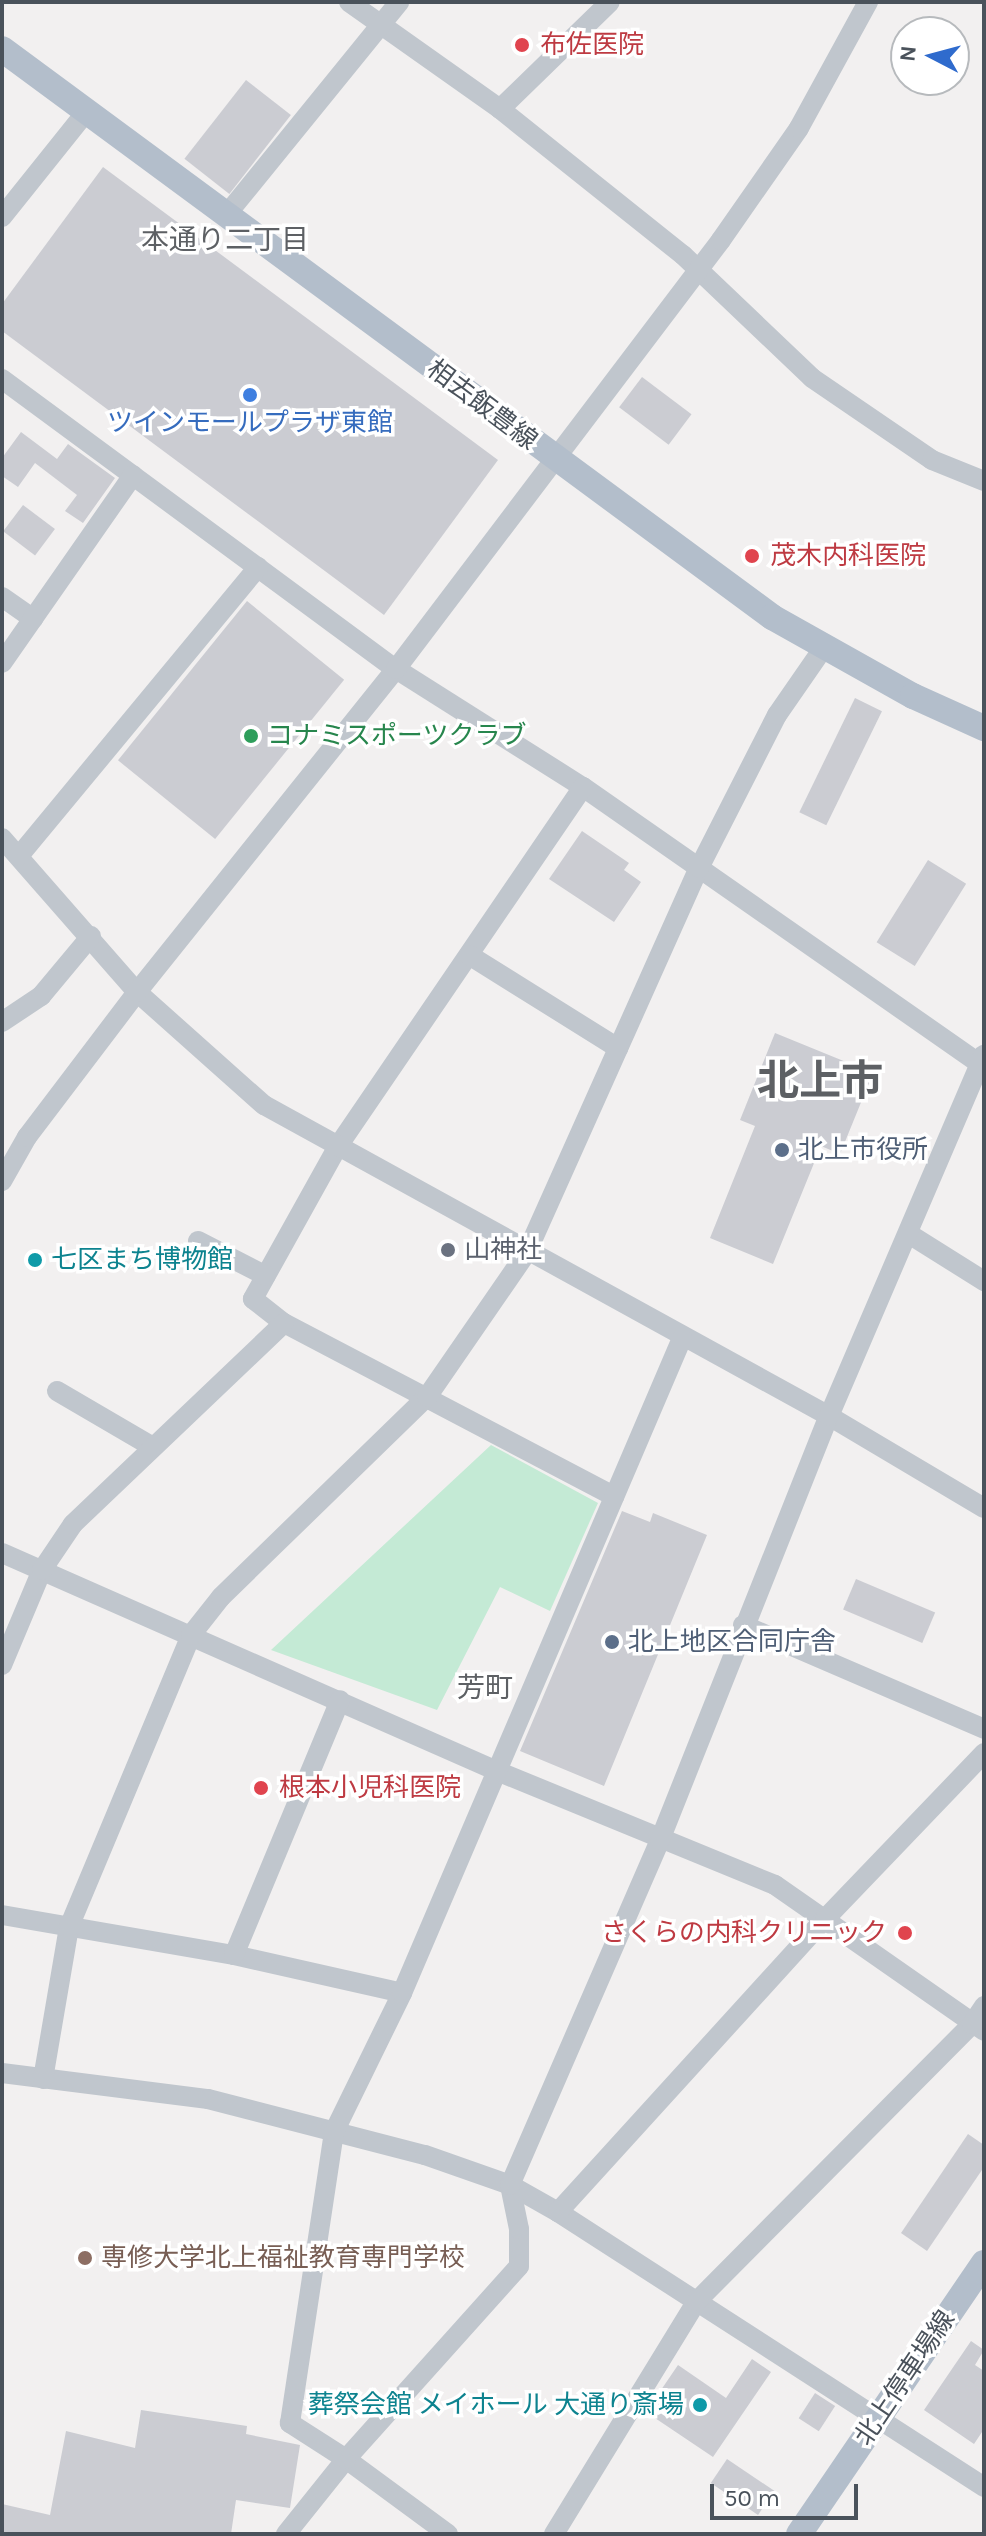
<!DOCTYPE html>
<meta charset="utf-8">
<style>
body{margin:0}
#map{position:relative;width:986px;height:2536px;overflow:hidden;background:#f2f0f0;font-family:Karla,"Noto Sans JP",sans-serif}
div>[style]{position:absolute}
.green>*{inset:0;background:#c4ead5}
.building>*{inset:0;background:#cbccd2;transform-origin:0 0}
.minor>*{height:20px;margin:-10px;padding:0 10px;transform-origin:10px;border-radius:10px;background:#c0c6cd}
.major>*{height:26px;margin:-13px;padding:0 13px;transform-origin:13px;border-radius:13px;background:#b3becb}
.dots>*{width:22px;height:22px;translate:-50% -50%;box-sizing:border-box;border:4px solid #fff;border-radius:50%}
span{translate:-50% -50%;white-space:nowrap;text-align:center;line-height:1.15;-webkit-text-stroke:7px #fff;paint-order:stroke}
.health-label{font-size:26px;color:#be3a42}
.left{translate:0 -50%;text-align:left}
.right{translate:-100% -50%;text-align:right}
.street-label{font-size:26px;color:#4a525b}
.shop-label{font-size:26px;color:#366cbe}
.leisure-label{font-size:26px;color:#27864d}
.service-label{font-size:26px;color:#4e5e75}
.worship-label{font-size:26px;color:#5b616d}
.culture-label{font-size:26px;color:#0d838f}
.education-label{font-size:26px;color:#785e54}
.neighbourhood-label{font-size:28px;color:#5d6064}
.town-label{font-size:42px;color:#5d6064;font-weight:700}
.frame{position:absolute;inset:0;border:4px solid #4a525b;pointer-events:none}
.north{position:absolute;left:890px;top:16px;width:80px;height:80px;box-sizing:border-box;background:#fff;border:2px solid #b7babd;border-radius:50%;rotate:276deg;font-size:22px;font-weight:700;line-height:32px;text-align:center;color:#4a525b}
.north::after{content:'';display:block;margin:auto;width:28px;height:36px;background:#2f6bcd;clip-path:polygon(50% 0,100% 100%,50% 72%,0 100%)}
.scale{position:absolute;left:710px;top:2484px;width:148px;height:36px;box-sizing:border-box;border:4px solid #4a525b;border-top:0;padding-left:10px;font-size:24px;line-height:28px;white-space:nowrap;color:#4a525b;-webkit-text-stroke:6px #fff;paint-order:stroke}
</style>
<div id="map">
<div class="green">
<i style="clip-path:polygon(491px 1445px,598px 1503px,550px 1611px,500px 1587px,437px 1710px,271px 1650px)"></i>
</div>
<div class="building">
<i style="left:246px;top:80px;width:57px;height:100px;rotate:38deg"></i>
<i style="clip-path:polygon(103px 167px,498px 460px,384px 615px,2px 331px,2px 304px)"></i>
<i style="left:642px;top:377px;width:62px;height:38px;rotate:37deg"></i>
<i style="clip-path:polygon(21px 432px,57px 459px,68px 444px,115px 478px,83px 523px,65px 511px,77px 495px,35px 463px,18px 487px,2px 476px,2px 458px)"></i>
<i style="left:23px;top:505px;width:40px;height:33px;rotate:37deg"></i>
<i style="left:247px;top:601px;width:125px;height:205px;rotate:39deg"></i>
<i style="left:855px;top:698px;width:30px;height:127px;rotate:26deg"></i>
<i style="clip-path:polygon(582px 831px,629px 863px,624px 870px,641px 882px,614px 922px,549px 879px)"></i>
<i style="left:928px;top:860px;width:45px;height:97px;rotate:32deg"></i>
<i style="clip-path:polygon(775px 1033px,873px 1073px,840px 1154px,821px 1146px,773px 1264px,710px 1238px,755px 1126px,740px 1120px)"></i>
<i style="clip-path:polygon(622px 1511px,650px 1522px,653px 1513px,707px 1535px,604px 1786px,520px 1751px)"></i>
<i style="left:856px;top:1579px;width:86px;height:33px;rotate:23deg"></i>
<i style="clip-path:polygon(968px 2134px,984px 2145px,984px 2167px,927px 2251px,901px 2233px)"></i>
<i style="clip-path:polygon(971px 2341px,984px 2350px,975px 2365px,984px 2371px,984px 2429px,974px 2444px,924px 2410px)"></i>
<i style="clip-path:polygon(752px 2359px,771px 2372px,713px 2457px,646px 2412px,678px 2365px,726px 2398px)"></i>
<i style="left:815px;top:2393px;width:24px;height:30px;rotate:33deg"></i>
<i style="clip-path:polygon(141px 2410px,247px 2426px,246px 2434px,300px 2445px,290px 2508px,236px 2500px,231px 2534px,2px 2534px,2px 2504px,50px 2515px,66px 2431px,135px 2448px)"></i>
<i style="left:727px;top:2459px;width:57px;height:29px;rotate:34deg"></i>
</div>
<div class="minor">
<i style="left:349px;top:2px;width:185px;rotate:35.3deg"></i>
<i style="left:500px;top:109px;width:234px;rotate:38.6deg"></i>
<i style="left:683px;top:255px;width:178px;rotate:43.6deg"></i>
<i style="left:812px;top:378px;width:145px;rotate:34.3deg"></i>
<i style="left:932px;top:460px;width:56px;rotate:22deg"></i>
<i style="left:500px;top:109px;width:153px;rotate:-44.2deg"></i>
<i style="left:227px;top:214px;width:273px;rotate:-50.9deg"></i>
<i style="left:2px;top:217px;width:136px;rotate:-51.3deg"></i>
<i style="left:2px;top:379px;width:489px;rotate:36.4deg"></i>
<i style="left:396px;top:669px;width:221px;rotate:32.3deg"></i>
<i style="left:583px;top:787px;width:489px;rotate:34.9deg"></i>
<i style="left:2px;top:597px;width:38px;rotate:35deg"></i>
<i style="left:2px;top:663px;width:229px;rotate:-55.1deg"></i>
<i style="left:583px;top:787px;width:435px;rotate:124.3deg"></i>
<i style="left:338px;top:1146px;width:175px;rotate:119.1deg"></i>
<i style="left:253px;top:1299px;width:39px;rotate:38deg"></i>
<i style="left:284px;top:1323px;width:373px;rotate:27.7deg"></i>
<i style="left:2px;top:838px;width:205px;rotate:48.8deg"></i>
<i style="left:137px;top:992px;width:170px;rotate:41.7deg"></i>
<i style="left:264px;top:1105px;width:645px;rotate:28.83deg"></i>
<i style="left:829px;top:1416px;width:180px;rotate:30.7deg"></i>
<i style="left:19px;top:856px;width:375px;rotate:-50.4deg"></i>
<i style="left:469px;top:955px;width:176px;rotate:32deg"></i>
<i style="left:2px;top:1022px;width:47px;rotate:-33.7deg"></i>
<i style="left:41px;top:996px;width:78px;rotate:-50.2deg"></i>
<i style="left:2px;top:1181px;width:51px;rotate:-60.4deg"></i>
<i style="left:27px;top:1137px;width:182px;rotate:-52.8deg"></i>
<i style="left:137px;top:992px;width:414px;rotate:-51.3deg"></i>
<i style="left:396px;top:669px;width:538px;rotate:-52.85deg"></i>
<i style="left:721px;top:240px;width:136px;rotate:-55.1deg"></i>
<i style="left:799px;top:128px;width:144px;rotate:-61.3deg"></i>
<i style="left:909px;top:1234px;width:89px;rotate:32.1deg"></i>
<i style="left:198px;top:1241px;width:76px;rotate:27.2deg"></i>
<i style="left:57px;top:1391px;width:111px;rotate:30.3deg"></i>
<i style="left:2px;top:1553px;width:541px;rotate:23.77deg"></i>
<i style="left:497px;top:1771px;width:300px;rotate:22.3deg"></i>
<i style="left:775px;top:1885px;width:255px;rotate:34.9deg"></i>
<i style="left:743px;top:1625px;width:262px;rotate:23.3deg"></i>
<i style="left:2px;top:1665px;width:103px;rotate:-67.2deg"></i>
<i style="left:42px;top:1570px;width:55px;rotate:-56deg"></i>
<i style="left:73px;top:1524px;width:291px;rotate:-43.6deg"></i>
<i style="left:2px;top:1915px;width:235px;rotate:9.8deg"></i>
<i style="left:234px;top:1955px;width:172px;rotate:12.7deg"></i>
<i style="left:234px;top:1955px;width:276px;rotate:-67.4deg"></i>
<i style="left:2px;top:2073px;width:208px;rotate:7.2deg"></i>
<i style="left:208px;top:2099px;width:224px;rotate:14.5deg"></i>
<i style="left:425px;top:2155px;width:90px;rotate:19.4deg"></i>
<i style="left:510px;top:2185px;width:55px;rotate:29.4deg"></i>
<i style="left:558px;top:2212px;width:507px;rotate:32.84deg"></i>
<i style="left:43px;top:2079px;width:154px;rotate:-80.3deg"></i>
<i style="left:69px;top:1927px;width:316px;rotate:-67.3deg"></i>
<i style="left:191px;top:1635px;width:48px;rotate:-51.7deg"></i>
<i style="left:221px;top:1597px;width:287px;rotate:-44.2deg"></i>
<i style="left:427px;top:1397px;width:176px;rotate:-55.4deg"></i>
<i style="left:527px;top:1252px;width:421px;rotate:-65.9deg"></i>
<i style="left:699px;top:868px;width:172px;rotate:-63deg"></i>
<i style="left:777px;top:715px;width:83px;rotate:-55.3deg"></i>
<i style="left:558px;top:2212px;width:396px;rotate:-47.7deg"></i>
<i style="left:825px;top:1919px;width:230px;rotate:-46.2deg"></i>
<i style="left:286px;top:2534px;width:96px;rotate:-51.3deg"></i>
<i style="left:346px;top:2459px;width:259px;rotate:-48.1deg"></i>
<i style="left:519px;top:2266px;width:37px;rotate:-90deg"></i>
<i style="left:519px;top:2229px;width:45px;rotate:-101.6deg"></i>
<i style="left:510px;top:2185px;width:376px;rotate:-66.5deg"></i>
<i style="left:660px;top:1840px;width:456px;rotate:-68.3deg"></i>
<i style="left:829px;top:1416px;width:393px;rotate:-66.8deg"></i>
<i style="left:448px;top:2534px;width:127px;rotate:-143.7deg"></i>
<i style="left:346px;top:2459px;width:67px;rotate:-147.3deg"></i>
<i style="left:290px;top:2423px;width:294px;rotate:-81.4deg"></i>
<i style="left:334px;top:2132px;width:155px;rotate:-63.9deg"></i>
<i style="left:402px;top:1993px;width:712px;rotate:-66.85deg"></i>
<i style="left:554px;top:2534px;width:273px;rotate:-58.5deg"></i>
<i style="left:697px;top:2301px;width:390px;rotate:-45.2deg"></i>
<i style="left:972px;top:2024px;width:22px;rotate:-56deg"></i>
</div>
<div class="major">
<i style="left:2px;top:49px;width:957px;rotate:36.41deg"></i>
<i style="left:772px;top:617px;width:162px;rotate:29.3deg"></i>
<i style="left:913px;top:696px;width:78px;rotate:24.3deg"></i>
<i style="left:799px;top:2534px;width:328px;rotate:-55.7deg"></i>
</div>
<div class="dots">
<i style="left:522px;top:45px;background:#e0444e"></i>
<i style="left:250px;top:395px;background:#3f7fe0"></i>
<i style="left:752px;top:556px;background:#e0444e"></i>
<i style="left:251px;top:736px;background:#2e9e5b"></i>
<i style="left:782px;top:1150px;background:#5c6f8a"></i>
<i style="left:448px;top:1250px;background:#6b7280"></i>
<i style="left:35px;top:1260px;background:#0f9aa8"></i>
<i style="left:612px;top:1642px;background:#5c6f8a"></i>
<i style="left:261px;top:1788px;background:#e0444e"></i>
<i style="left:905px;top:1933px;background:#e0444e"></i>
<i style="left:85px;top:2258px;background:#8d6e63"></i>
<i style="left:700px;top:2405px;background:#0f9aa8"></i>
</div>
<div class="health-label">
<span class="left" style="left:540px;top:45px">布佐医院</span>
<span class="left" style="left:770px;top:556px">茂木内科医院</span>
<span class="left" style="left:279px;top:1788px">根本小児科医院</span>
<span class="right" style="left:887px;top:1933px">さくらの内科クリニック</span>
</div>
<div class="street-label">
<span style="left:482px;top:405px;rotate:37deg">相去飯豊線</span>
<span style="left:905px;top:2378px;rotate:-56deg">北上停車場線</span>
</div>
<div class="shop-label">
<span style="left:250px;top:423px">ツインモールプラザ東館</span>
</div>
<div class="leisure-label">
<span class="left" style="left:267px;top:736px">コナミスポーツクラブ</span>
</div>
<div class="service-label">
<span class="left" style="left:798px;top:1150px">北上市役所</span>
<span class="left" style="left:628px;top:1642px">北上地区合同庁舎</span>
</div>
<div class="worship-label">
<span class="left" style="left:464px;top:1250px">山神社</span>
</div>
<div class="culture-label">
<span class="left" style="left:51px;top:1260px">七区まち博物館</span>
<span class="right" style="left:684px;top:2405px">葬祭会館 メイホール 大通り斎場</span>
</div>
<div class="education-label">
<span class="left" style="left:101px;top:2258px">専修大学北上福祉教育専門学校</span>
</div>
<div class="neighbourhood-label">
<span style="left:225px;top:240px">本通り二丁目</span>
<span style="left:485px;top:1688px">芳町</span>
</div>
<div class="town-label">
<span style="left:820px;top:1081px">北上市</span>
</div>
<div class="frame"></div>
<div class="north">N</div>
<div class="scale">50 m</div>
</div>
